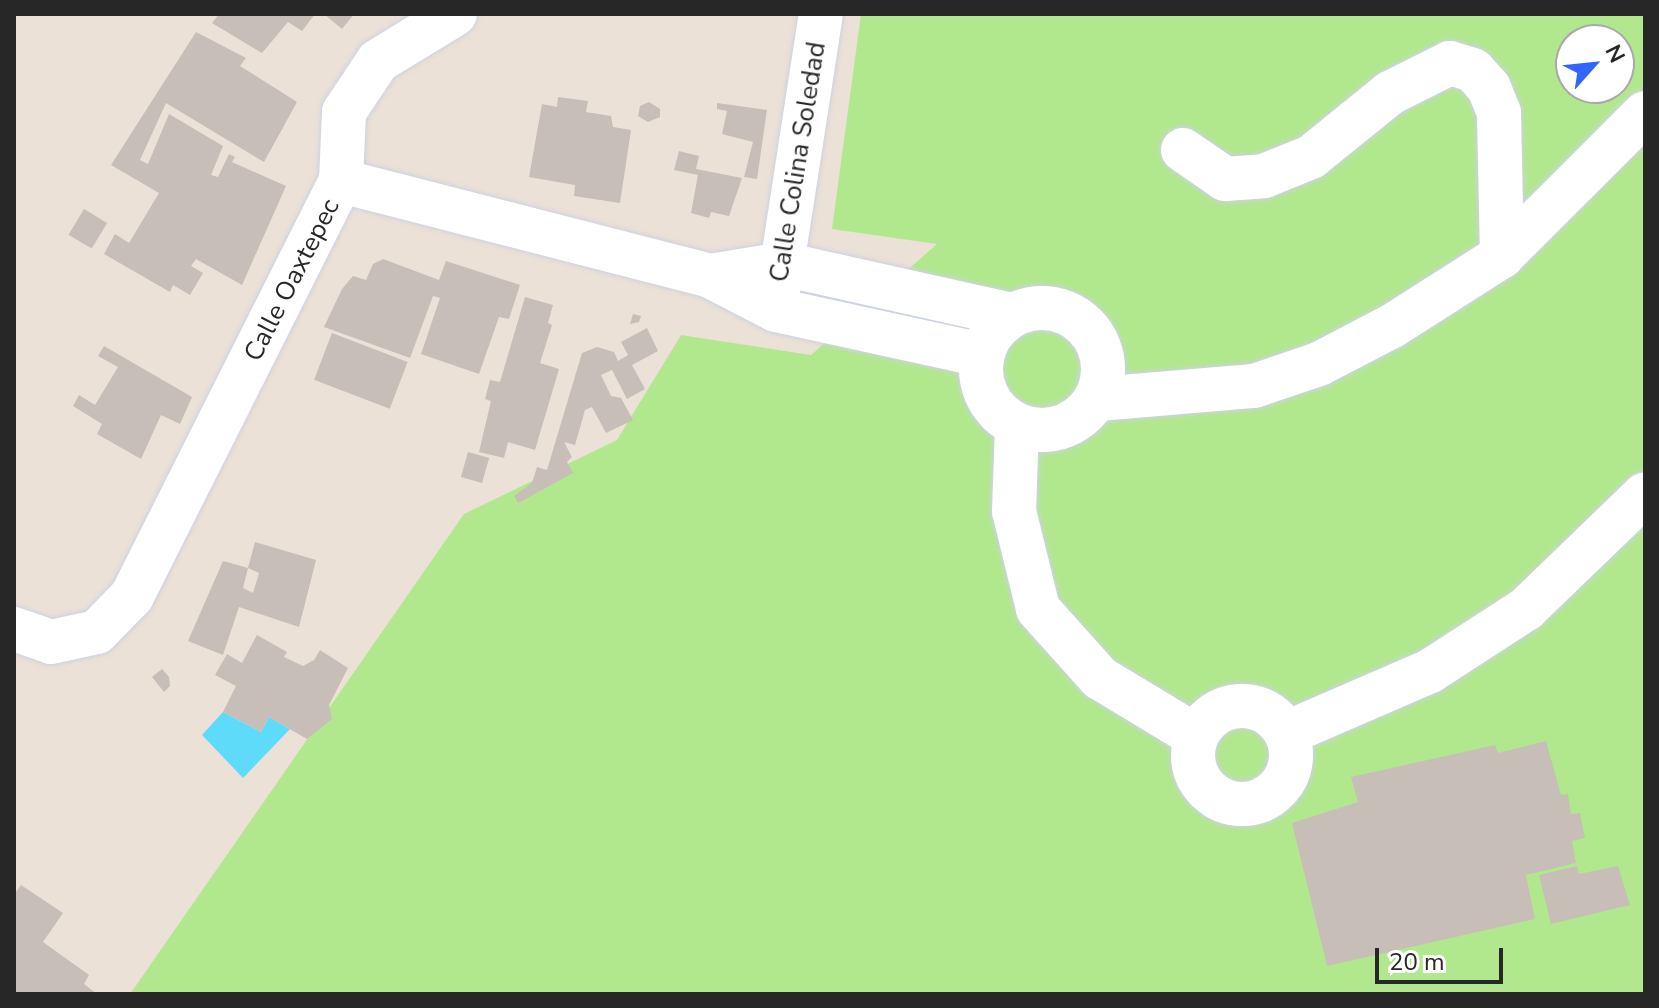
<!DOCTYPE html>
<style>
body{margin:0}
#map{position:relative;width:1659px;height:1008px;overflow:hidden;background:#ece1d6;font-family:"Nunito Sans",sans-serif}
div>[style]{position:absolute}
.green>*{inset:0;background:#b2e88d}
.water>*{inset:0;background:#5edbf9}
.building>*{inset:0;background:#c6beb7;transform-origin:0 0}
.roads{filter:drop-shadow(0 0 2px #ccd2e2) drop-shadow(0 0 2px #ccd2e2)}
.minor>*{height:44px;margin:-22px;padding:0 22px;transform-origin:22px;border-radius:22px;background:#fff}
.minor>.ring{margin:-22px;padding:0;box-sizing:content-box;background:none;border:44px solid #fff;border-radius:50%}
span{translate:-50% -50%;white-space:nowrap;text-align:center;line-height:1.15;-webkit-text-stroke:8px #fff;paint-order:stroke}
.street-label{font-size:26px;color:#272727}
.frame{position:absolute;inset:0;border:16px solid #272727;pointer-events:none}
.north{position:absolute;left:1555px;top:24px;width:80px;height:80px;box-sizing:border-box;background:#fff;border:2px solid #a9a9a9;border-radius:50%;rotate:63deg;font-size:22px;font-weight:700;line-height:32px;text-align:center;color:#272727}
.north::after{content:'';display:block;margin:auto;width:28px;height:36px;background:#3065ff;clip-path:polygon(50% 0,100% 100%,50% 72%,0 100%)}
.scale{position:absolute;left:1375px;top:948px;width:128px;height:36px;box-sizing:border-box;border:4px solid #272727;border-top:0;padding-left:10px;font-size:24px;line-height:28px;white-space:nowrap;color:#272727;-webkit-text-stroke:6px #fff;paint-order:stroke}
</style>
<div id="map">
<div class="green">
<i style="clip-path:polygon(evenodd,861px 14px,1645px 14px,1645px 994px,130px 994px,464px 514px,617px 440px,681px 335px,811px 355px,937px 244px,832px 229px,861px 14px,1571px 40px,1619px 40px,1619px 88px,1571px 88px,1571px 40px)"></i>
</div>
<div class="water">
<i style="clip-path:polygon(223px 712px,261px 732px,269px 717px,290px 729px,243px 778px,202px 735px)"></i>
</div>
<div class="building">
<i style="clip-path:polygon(219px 14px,315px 14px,302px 31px,288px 22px,262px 53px,212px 23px)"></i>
<i style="clip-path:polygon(324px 14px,354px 14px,342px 29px)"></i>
<i style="clip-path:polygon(196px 32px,246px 58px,240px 66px,297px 102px,264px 162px,166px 103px,140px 160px,148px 164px,169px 114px,223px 146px,211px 175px,218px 177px,229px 154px,235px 157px,232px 162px,286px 186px,242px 285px,196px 259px,191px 266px,203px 273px,190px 295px,173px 285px,170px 292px,104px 254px,115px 234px,129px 243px,159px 193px,111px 165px)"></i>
<i style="clip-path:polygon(558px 97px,588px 101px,586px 112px,611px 116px,613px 127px,631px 130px,620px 203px,574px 196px,575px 185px,529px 177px,542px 104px,557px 107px)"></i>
<i style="clip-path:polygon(649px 102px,660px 109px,660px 117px,648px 122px,638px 116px,640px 106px)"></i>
<i style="clip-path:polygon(717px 103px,767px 110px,757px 179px,744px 177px,753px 142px,722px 134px,727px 111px,717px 109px)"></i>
<i style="clip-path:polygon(679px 151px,699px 156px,696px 169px,742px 178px,729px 216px,711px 212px,709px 218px,691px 213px,698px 175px,674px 170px)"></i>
<i style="left:84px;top:209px;width:27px;height:30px;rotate:31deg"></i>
<i style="clip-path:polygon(383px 259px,439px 280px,446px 261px,520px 285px,509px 319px,499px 317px,479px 374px,421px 354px,440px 298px,433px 296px,410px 358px,324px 327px,342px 289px,353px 276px,366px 280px,373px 264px)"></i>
<i style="clip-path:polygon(525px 297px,553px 305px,548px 323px,552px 325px,540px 363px,559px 369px,535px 450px,508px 442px,504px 458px,479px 452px,491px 401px,485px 399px,490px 380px,500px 382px)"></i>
<i style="clip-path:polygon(633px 314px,641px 316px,639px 322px,630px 324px)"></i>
<i style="clip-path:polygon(647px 328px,658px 351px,632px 365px,645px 389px,627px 399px,612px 370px,601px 375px,611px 396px,621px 398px,633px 420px,606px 433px,592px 407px,585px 410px,575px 445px,564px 442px,572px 457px,567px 462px,573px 473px,518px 503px,514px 496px,532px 483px,537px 467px,547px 470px,582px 353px,597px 347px,614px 352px,618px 361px,628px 355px,621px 342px)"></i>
<i style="left:332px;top:333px;width:81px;height:50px;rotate:21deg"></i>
<i style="clip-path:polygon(104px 346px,192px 397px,180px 424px,161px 415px,141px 459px,97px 434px,102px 424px,73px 406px,79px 395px,95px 405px,118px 367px,98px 356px)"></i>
<i style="left:468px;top:452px;width:22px;height:26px;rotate:16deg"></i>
<i style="clip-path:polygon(255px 542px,316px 560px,299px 627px,239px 607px,223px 655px,188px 641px,223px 561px,248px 568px,243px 588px,253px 593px,259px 573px,248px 568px)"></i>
<i style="clip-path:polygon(257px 635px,287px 652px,284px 657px,303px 666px,314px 660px,320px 650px,348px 668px,329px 705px,332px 719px,307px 739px,269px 717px,261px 732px,223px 712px,236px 686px,215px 675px,227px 654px,242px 663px)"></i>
<i style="clip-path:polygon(162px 669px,169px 677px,170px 686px,164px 692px,152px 677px)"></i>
<i style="clip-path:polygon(1546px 741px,1561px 795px,1568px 794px,1571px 814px,1580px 813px,1585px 838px,1572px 841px,1576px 863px,1526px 875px,1535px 919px,1327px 966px,1292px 823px,1358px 802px,1351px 777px,1495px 745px,1498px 753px)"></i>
<i style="clip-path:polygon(1577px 866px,1579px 874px,1618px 866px,1630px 905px,1551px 924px,1539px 875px)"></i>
<i style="clip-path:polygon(21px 885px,63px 913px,43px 942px,89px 975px,84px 984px,97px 994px,14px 994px,14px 890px,16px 892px)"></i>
</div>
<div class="roads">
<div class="minor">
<i style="left:1183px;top:150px;width:51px;rotate:34.6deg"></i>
<i style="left:1225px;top:179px;width:39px;rotate:-4deg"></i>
<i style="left:1264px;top:176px;width:51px;rotate:-22deg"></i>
<i style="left:1311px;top:157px;width:102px;rotate:-39deg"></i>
<i style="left:1390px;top:93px;width:67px;rotate:-26.6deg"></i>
<i style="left:1450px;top:63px;width:24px;rotate:17deg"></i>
<i style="left:1473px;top:70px;width:24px;rotate:48deg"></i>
<i style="left:1489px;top:88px;width:27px;rotate:68deg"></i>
<i style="left:1499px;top:113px;width:143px;rotate:88.8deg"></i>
<i style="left:341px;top:181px;width:381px;rotate:14.4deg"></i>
<i style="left:710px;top:276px;width:74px;rotate:27.3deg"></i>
<i style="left:776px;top:310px;width:211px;rotate:12.3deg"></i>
<i style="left:710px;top:276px;width:74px;rotate:-9.3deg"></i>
<i style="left:783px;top:264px;width:234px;rotate:12.6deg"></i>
<i style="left:778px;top:291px;width:280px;rotate:-81.2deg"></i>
<i class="ring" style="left:981px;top:308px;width:78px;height:78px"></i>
<i style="left:1098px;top:399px;width:157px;rotate:-4.8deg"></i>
<i style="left:1254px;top:386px;width:69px;rotate:-18.7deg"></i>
<i style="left:1319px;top:364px;width:82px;rotate:-27.5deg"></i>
<i style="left:1392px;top:326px;width:130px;rotate:-32.5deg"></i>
<i style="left:1502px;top:256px;width:202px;rotate:-45deg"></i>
<i style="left:1017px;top:426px;width:85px;rotate:92deg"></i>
<i style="left:1014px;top:511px;width:101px;rotate:76.2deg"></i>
<i style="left:1038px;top:609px;width:93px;rotate:48.1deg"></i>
<i style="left:1100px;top:678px;width:112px;rotate:31.1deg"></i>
<i style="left:14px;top:629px;width:39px;rotate:19deg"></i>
<i style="left:51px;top:642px;width:47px;rotate:-12.3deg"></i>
<i style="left:97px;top:632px;width:50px;rotate:-45.8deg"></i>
<i style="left:132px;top:596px;width:465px;rotate:-63.3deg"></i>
<i style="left:341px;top:181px;width:69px;rotate:-87.5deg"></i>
<i style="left:344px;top:112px;width:61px;rotate:-56.3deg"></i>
<i style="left:378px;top:61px;width:90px;rotate:-31.4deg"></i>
<i class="ring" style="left:1193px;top:706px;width:54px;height:54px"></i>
<i style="left:1287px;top:733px;width:156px;rotate:-23.4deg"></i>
<i style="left:1430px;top:671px;width:114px;rotate:-32.9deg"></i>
<i style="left:1526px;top:609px;width:165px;rotate:-44deg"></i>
</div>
</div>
<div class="street-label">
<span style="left:798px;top:162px;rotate:-81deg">Calle Colina Soledad</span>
<span style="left:292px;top:280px;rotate:-63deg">Calle Oaxtepec</span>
</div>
<div class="frame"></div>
<div class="north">N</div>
<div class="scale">20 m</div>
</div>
